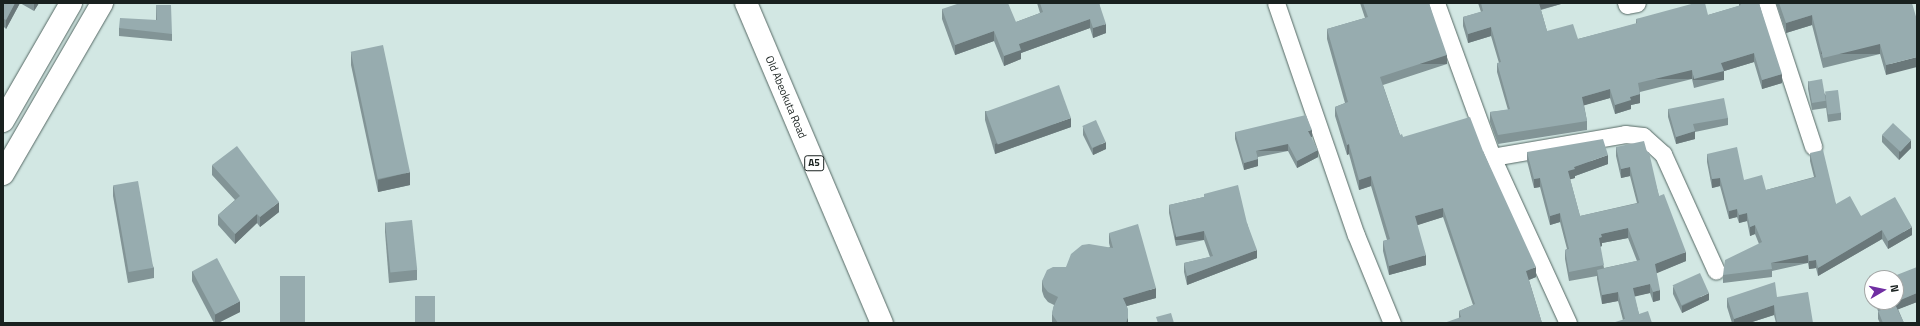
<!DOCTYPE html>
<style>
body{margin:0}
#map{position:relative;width:1920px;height:326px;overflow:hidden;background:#d2e7e3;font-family:"Titillium Web",sans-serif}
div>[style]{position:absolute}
.roads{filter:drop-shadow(0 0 1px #556864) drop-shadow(0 0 1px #556864)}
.minor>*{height:17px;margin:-8.5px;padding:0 8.5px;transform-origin:8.5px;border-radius:8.5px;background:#fff}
.trunk>*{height:22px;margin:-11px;padding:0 11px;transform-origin:11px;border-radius:11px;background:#fff}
.wall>*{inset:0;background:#829496}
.shaded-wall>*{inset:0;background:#6a787a;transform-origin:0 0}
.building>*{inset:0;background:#97acaf;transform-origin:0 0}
span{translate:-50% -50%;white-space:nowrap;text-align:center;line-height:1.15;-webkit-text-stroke:3.5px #fff;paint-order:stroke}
.shield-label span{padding:1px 3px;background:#fff;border:1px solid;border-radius:3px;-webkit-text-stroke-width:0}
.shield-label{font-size:10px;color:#19211f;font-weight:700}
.street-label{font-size:11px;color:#19211f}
.frame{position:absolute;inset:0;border:4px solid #19211f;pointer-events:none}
.north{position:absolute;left:1864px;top:270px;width:40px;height:40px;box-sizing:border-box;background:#fff;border:1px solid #a3a6a5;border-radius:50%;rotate:81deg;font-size:11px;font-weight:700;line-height:16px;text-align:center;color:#19211f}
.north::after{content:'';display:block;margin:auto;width:14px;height:18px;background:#702ea2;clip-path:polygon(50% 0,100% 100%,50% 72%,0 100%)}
</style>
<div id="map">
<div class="roads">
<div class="minor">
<i style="left:1276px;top:3px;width:245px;rotate:71deg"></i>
<i style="left:1356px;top:235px;width:95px;rotate:67.8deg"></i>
<i style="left:1436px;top:3px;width:164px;rotate:70deg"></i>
<i style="left:1492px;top:157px;width:183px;rotate:65.4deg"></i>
<i style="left:1626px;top:3px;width:2px;rotate:63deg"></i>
<i style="left:1627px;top:5px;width:10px;rotate:-11deg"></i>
<i style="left:1766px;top:3px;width:151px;rotate:71.8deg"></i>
<i style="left:1492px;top:157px;width:135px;rotate:-9.8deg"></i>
<i style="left:1625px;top:134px;width:18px;rotate:6deg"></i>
<i style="left:1643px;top:136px;width:27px;rotate:42deg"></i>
<i style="left:1663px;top:154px;width:128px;rotate:65.6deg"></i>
</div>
<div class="trunk">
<i style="left:746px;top:3px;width:348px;rotate:67deg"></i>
<i style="left:3px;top:121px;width:136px;rotate:-60deg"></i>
<i style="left:3px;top:174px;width:198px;rotate:-59.9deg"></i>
</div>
</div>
<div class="wall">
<i style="clip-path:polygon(3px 3px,39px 3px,34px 11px,20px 3px,6px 29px,4px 27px)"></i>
<i style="clip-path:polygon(1037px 3px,1099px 3px,1106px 33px,1093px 38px,1090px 28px,1021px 53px,1021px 59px,1004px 66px,994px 41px,955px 55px,942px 19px,942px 9px,1016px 22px,1040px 13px)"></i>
<i style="clip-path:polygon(1360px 3px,1429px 3px,1447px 64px,1383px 85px,1400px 135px,1403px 137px,1483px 151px,1536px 277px,1529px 280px,1542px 323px,1459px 318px,1459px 311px,1473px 305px,1443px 217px,1417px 225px,1426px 265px,1389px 275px,1383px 251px,1383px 241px,1387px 240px,1371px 186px,1359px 190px,1349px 154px,1347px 155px,1335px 116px,1335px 107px,1345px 103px,1327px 39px,1327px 29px,1365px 18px)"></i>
<i style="clip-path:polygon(1478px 3px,1561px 3px,1561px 4px,1541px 10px,1547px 31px,1578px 39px,1636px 24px,1636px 19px,1708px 15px,1739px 6px,1739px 3px,1759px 3px,1782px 83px,1762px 89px,1754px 62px,1724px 71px,1724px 80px,1694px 88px,1692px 79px,1640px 92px,1640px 103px,1631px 105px,1631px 109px,1615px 114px,1610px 98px,1584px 105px,1587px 121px,1587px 130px,1498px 144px,1490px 122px,1490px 112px,1508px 110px,1497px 72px,1497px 63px,1499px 63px,1491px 36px,1468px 43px,1463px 26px,1463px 17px,1481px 12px)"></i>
<i style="clip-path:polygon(1776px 3px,1912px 3px,1886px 75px,1880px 54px,1823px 68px,1812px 25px,1786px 33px)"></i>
<i style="clip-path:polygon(156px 5px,172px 34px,172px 41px,119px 36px,119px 28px,156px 20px)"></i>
<i style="clip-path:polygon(351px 52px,410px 185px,378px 192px,351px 65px)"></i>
<i style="clip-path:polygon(1808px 81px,1825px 94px,1841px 113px,1841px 120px,1828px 122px,1826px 107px,1826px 108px,1812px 110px,1808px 89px)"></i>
<i style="clip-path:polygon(1668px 109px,1728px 118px,1728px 125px,1695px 132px,1695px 139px,1676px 144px,1668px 117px)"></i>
<i style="clip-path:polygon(985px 111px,1071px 127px,995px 154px,985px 120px)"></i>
<i style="clip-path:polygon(1083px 127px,1106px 149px,1093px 155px,1083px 135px)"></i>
<i style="clip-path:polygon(1235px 132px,1312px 137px,1311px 137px,1318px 157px,1297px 168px,1288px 151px,1258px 157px,1258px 166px,1244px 170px,1235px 139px)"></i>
<i style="clip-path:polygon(1882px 135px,1911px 148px,1899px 160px,1882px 142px)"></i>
<i style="clip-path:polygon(evenodd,1616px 147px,1647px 152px,1659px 196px,1686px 261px,1656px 273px,1660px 300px,1653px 302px,1650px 293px,1634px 296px,1639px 314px,1623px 320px,1618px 301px,1602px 304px,1597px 279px,1597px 276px,1569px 281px,1565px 259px,1565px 250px,1567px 249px,1560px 222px,1550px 225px,1540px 187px,1534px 188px,1527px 161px,1527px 152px,1608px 164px,1575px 176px,1575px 178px,1570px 179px,1580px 216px,1637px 203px,1630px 176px,1621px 178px,1616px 156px,1616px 147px,1628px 238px,1637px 261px,1604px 268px,1600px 247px,1602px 246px,1602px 243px,1628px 238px)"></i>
<i style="clip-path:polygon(1810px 153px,1836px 204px,1861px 216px,1912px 235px,1888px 249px,1882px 239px,1818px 276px,1816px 268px,1809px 269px,1808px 263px,1772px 271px,1772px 277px,1723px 283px,1723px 275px,1759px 244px,1755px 234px,1750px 236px,1747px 221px,1739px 223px,1737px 217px,1729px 219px,1720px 186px,1712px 188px,1707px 162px,1707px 154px,1744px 180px,1766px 190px,1814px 177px,1810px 161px)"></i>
<i style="clip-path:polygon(212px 165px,279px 212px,260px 227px,257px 223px,235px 244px,218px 225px,218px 215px,235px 200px,212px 175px)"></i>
<i style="clip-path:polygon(113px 185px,154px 268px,154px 278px,128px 283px,113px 196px)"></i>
<i style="clip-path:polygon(1204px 194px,1247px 223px,1257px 258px,1187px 285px,1184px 272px,1184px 263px,1210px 257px,1204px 240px,1176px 246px,1169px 213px,1169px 205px,1204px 197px)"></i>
<i style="clip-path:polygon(385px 222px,417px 270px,417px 280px,389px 283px,385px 232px)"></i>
<i style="clip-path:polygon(1109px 233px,1156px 298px,1127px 306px,1128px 323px,1052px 323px,1052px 314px,1054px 305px,1048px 302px,1044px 297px,1042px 291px,1042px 281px,1066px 267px,1110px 247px,1109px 243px)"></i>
<i style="clip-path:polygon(1917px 267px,1917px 302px,1898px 309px,1904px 323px,1880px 323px,1878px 319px,1878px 311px,1875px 302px,1896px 302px)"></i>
<i style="clip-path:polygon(192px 271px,240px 312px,218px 323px,214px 323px,192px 281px)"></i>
<i style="clip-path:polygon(1869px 276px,1872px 278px,1872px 293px,1869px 285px)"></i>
<i style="clip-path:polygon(1673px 287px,1709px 300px,1682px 313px,1673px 294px)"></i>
<i style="clip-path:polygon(1777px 297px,1813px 323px,1776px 323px,1774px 315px,1749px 323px,1732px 323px,1727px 307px,1727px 298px)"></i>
</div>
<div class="shaded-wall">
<i style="clip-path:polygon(15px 3px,20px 3px,6px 29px,6px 20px)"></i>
<i style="clip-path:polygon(34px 3px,39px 3px,34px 11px)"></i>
<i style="clip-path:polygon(1539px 3px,1561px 3px,1561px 4px,1539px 10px)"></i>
<i style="clip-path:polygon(1812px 15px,1812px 25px,1786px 33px,1786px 23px)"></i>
<i style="clip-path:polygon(4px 19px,4px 27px,3px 28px,3px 20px)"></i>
<i style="clip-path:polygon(1090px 19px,1090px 28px,1021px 53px,1021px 59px,1004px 66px,1004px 56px,1019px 44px)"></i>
<i style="clip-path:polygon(1106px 24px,1106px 33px,1093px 38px,1093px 28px)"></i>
<i style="clip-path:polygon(1491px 27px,1491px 36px,1468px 43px,1468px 34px)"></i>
<i style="clip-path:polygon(994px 31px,994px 41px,955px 55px,955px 45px)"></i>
<i style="left:1880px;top:44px;width:10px;height:59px;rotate:90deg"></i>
<i style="clip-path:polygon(1754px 53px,1754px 62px,1721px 72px,1721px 63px)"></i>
<i style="left:1447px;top:55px;width:9px;height:71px;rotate:90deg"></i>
<i style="clip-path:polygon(1917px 57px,1917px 67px,1886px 75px,1886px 65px)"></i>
<i style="left:1692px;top:70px;width:9px;height:56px;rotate:90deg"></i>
<i style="left:1724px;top:71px;width:9px;height:31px;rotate:90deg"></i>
<i style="clip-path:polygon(1782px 74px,1782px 83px,1762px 89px,1762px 80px)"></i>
<i style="clip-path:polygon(1610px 89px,1610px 98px,1582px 106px,1582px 97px)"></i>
<i style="clip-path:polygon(1640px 94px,1640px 103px,1631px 105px,1631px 109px,1615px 114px,1615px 105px,1630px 97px)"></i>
<i style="clip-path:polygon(1071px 118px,1071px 127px,995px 154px,995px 144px)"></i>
<i style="clip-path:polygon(1312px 130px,1312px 137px,1308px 138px,1308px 131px)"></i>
<i style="clip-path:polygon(1695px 131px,1695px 139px,1676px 144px,1676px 137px)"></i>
<i style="clip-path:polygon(1911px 140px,1911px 148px,1899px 160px,1899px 152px)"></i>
<i style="clip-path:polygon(1106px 142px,1106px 149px,1093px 155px,1093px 148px)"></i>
<i style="left:1288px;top:144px;width:7px;height:33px;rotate:90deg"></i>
<i style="clip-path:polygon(1349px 144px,1349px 154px,1347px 155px,1347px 145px)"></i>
<i style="clip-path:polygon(1318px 150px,1318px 157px,1297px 168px,1297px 161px)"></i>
<i style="clip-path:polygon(1608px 155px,1608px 164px,1575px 176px,1575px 178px,1568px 180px,1568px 171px,1574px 167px)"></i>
<i style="clip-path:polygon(1258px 159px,1258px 166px,1244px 170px,1244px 163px)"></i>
<i style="clip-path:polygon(1630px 167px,1630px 176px,1621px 178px,1621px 169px)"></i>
<i style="clip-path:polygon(410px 172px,410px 185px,378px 192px,378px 180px)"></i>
<i style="clip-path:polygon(1371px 176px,1371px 186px,1359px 190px,1359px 180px)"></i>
<i style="clip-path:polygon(1540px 178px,1540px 187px,1534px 188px,1534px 179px)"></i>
<i style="clip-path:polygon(1720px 178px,1720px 186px,1712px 188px,1712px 179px)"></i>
<i style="clip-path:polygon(279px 202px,279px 212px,260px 227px,260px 217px)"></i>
<i style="clip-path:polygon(1443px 208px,1443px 217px,1415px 226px,1415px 216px)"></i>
<i style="clip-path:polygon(1737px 209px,1737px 217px,1729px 219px,1729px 211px)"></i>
<i style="clip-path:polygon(1560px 213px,1560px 222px,1550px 225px,1550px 216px)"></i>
<i style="clip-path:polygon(1747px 213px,1747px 221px,1739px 223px,1739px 215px)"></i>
<i style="clip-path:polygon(257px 214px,257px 223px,235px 244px,235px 234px)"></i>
<i style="clip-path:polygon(1755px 225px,1755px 234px,1750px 236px,1750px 227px)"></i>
<i style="clip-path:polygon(1912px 227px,1912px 235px,1888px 249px,1888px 241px)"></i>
<i style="clip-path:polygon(1628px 228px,1628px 238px,1602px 243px,1602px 246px,1599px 247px,1599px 238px,1601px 234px)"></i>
<i style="clip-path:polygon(1882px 230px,1882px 239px,1818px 276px,1818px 268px)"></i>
<i style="left:1204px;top:231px;width:9px;height:29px;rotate:90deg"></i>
<i style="clip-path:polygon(1257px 250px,1257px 258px,1187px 285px,1187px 276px)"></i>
<i style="clip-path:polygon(1686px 252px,1686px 261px,1655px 274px,1655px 264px)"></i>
<i style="clip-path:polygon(1426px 255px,1426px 265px,1389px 275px,1389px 266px)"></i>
<i style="left:1808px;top:255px;width:8px;height:38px;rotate:90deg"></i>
<i style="clip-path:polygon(1816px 260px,1816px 268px,1809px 269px,1809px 261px)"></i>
<i style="clip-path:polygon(1536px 267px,1536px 277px,1526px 281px,1526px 271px)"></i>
<i style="clip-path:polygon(1650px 284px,1650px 293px,1633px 297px,1633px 288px)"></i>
<i style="clip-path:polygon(1156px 288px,1156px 298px,1123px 307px,1123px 298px)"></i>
<i style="clip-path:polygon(1660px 290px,1660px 300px,1653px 302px,1653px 292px)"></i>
<i style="clip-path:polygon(1618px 292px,1618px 301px,1602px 304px,1602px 295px)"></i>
<i style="clip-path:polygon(1709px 293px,1709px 300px,1682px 313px,1682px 306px)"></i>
<i style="clip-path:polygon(1917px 293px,1917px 302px,1894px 311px,1894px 302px)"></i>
<i style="clip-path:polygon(240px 301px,240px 312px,218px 323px,215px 323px,215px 314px)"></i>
<i style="clip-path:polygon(1774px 305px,1774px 315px,1749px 323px,1734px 323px,1734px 319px)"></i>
<i style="clip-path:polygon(1128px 317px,1128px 323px,1126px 323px)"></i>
</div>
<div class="building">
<i style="clip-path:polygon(3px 3px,15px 3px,6px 20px,4px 19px,3px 20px)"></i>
<i style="clip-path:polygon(960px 3px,1008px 3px,1016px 22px,1043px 12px,1040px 3px,1099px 3px,1106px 24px,1093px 28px,1090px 19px,1019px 44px,1021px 50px,1004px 56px,994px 31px,955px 45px,942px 9px)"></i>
<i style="clip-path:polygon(1363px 3px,1429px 3px,1447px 55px,1380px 77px,1400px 135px,1402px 134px,1403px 137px,1470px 117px,1483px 151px,1536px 267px,1526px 271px,1542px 323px,1444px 323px,1461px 317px,1459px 311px,1475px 304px,1443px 208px,1415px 216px,1426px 255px,1389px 266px,1383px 241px,1390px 239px,1371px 176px,1359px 180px,1349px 144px,1347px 145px,1335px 107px,1348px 102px,1327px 29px,1368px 17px)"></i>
<i style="clip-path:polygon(1481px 3px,1539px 3px,1547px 31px,1573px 24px,1578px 39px,1637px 23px,1636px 19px,1695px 3px,1705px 3px,1708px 15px,1741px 5px,1740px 3px,1759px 3px,1782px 74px,1762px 80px,1754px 53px,1721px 63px,1724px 71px,1694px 79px,1692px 70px,1638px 83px,1640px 94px,1630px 97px,1631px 100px,1615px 105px,1610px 89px,1582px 97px,1587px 121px,1498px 135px,1490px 112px,1510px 109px,1497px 63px,1501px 62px,1491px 27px,1468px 34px,1463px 17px,1483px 11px)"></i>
<i style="clip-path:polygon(1779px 3px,1912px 3px,1917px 20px,1917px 57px,1886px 65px,1880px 44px,1823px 58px,1812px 15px,1786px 23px)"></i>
<i style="clip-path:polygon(156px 5px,171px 5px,172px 34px,119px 28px,120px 18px,157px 20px)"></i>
<i style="left:383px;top:45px;width:130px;height:33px;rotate:78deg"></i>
<i style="left:1822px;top:79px;width:22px;height:14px;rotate:80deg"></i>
<i style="left:1059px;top:85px;width:35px;height:78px;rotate:70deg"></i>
<i style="left:1838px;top:90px;width:23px;height:13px;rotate:83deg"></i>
<i style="clip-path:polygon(1724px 98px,1728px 118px,1693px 124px,1695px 131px,1676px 137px,1668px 109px)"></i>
<i style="clip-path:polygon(1306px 115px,1312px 130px,1308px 131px,1318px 150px,1297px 161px,1288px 144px,1256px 151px,1258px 159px,1244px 163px,1235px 132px)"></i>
<i style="left:1096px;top:120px;width:24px;height:15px;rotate:66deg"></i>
<i style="left:1893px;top:123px;width:25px;height:16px;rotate:43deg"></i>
<i style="clip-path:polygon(1603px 139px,1608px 155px,1574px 167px,1575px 169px,1568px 171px,1580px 216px,1639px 203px,1630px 167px,1621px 169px,1616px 147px,1644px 141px,1647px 152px,1649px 152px,1659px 196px,1664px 194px,1686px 252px,1655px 264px,1660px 290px,1653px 292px,1650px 284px,1633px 288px,1639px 314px,1648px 311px,1652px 323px,1612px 323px,1625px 319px,1618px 292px,1602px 295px,1597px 270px,1640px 260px,1628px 228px,1601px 234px,1602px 237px,1599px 238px,1604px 265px,1569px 272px,1565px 250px,1569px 249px,1560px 213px,1550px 216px,1540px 178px,1534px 179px,1527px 152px)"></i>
<i style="clip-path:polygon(237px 146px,279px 202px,260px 217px,257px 214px,235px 234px,218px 215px,240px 196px,212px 165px)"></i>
<i style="clip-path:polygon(1737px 147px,1744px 180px,1762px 175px,1766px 190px,1816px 177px,1810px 153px,1823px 150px,1836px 204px,1850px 196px,1861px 216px,1895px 197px,1912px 227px,1888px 241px,1882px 230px,1818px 268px,1816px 260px,1809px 261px,1808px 255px,1771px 263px,1772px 269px,1723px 275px,1725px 260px,1762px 242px,1755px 225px,1750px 227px,1747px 213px,1739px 215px,1737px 209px,1729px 211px,1720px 178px,1712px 179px,1707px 154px)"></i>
<i style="left:138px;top:181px;width:88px;height:25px;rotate:80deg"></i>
<i style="clip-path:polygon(1238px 185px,1247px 223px,1257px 250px,1187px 276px,1184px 263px,1213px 256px,1204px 231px,1176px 237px,1169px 205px,1204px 197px,1204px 194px)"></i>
<i style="left:412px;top:220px;width:50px;height:27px;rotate:84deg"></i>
<i style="clip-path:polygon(1138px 224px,1156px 288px,1123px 298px,1128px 309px,1128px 317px,1126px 323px,1058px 323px,1052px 314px,1053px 308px,1058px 297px,1048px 292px,1044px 287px,1042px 281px,1047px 270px,1053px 267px,1066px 267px,1071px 254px,1082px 245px,1089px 244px,1113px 248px,1109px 233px)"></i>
<i style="left:217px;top:258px;width:49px;height:28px;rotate:62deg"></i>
<i style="clip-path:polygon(1917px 267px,1917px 293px,1896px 302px,1896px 278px,1889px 278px)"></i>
<i style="clip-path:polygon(1881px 272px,1884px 278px,1872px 278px,1872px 285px,1869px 276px)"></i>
<i style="left:1700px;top:273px;width:22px;height:30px;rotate:66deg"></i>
<i style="left:280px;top:276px;width:25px;height:47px"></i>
<i style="clip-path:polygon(1775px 282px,1777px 297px,1808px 292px,1813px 323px,1777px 323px,1774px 305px,1734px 319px,1727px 298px)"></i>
<i style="left:435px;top:296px;width:27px;height:20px;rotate:90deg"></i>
<i style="clip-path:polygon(1878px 302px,1895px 302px,1894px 302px,1904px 323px,1883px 323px,1878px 311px,1881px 310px)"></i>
<i style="clip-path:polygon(1171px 313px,1174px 323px,1158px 323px,1156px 317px)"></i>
</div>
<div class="shield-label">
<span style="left:814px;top:163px">A5</span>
</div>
<div class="street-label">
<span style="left:786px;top:97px;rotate:67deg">Old Abeokuta Road</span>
</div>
<div class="frame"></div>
<div class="north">N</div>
</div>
